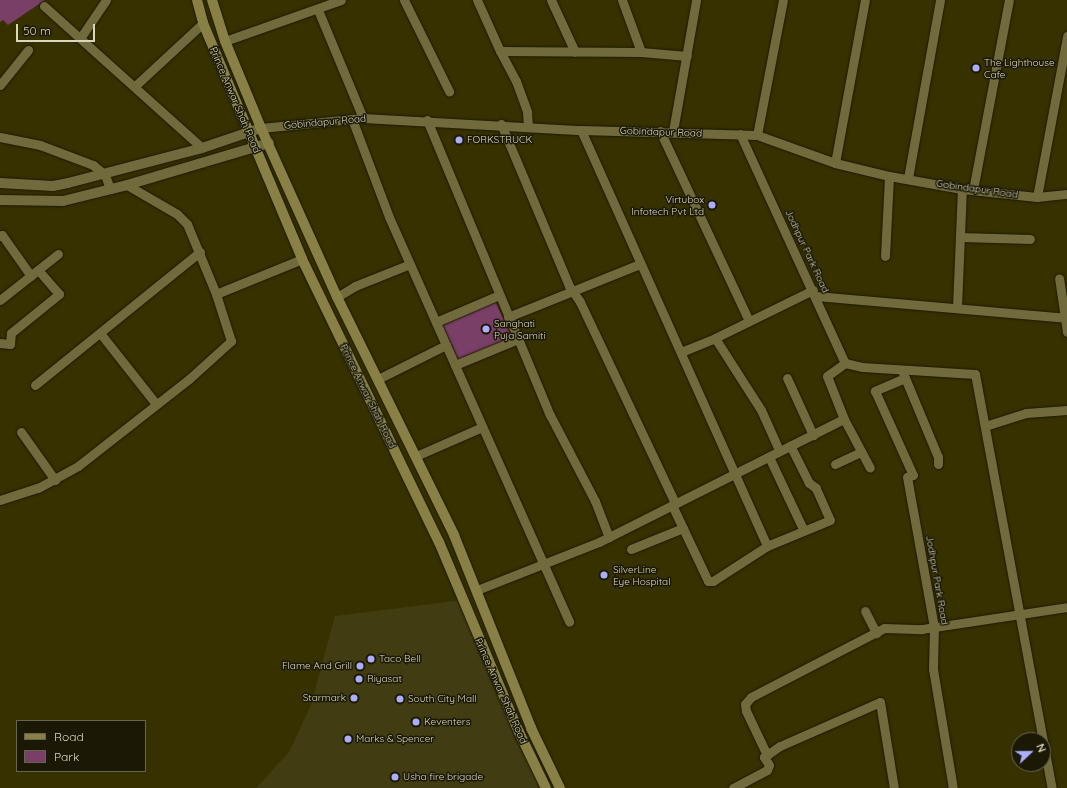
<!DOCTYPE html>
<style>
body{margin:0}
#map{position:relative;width:1067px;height:788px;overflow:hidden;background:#373100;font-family:Quicksand,sans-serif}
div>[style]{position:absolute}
.built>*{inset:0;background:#423c13}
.green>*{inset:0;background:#793f66;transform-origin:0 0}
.roads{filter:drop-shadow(0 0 1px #1c1902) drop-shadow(0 0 1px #1c1902)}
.minor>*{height:9px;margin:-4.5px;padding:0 4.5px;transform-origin:4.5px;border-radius:4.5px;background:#706a3c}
.tertiary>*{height:10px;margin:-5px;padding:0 5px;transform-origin:5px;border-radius:5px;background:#706a3c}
.secondary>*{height:10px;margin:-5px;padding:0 5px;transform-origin:5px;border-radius:5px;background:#888044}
.dots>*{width:11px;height:11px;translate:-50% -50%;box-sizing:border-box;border:2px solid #1b1906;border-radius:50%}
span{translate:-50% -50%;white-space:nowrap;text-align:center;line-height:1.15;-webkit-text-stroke:3px #1b1906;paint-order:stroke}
.poi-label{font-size:10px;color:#dad7bf}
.left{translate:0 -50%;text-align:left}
.right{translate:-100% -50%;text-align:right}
.street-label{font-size:10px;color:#dad7bf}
.legend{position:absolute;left:16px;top:720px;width:130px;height:52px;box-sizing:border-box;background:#1b1906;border:1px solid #676550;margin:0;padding:5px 7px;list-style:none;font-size:12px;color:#dad7bf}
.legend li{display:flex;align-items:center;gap:8px;height:20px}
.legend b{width:20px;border:1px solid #676550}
.north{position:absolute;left:1011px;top:732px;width:40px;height:40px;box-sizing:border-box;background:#1b1906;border:1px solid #676550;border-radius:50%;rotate:68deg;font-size:11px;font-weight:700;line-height:16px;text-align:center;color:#dad7bf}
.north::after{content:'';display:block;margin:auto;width:14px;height:18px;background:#abaffb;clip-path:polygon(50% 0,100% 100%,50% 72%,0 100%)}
.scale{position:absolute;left:16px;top:24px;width:79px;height:18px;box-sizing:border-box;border:2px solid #dad7bf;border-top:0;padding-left:5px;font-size:12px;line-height:14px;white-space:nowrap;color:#dad7bf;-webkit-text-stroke:3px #1b1906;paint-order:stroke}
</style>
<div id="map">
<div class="built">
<i style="clip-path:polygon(463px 600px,515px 739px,542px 788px,256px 788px,289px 752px,311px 705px,335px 616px)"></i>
</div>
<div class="green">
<i style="clip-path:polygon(0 0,45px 0,8px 25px,3px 20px,0 22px)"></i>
<i style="left:495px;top:301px;width:41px;height:58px;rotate:65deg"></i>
</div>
<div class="roads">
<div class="minor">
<i style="left:404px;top:0;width:102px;rotate:63.7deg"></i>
<i style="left:477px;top:0;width:56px;rotate:65.7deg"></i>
<i style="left:500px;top:51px;width:141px;rotate:0.4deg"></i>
<i style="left:551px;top:0;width:57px;rotate:65.2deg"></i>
<i style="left:622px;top:0;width:55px;rotate:69.9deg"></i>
<i style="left:641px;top:52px;width:46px;rotate:5deg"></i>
<i style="left:44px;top:6px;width:212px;rotate:41.9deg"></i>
<i style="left:318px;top:10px;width:117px;rotate:67.4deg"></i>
<i style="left:81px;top:37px;width:45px;rotate:-56deg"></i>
<i style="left:225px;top:41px;width:123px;rotate:-19.5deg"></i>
<i style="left:500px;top:51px;width:34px;rotate:62deg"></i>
<i style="left:516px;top:81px;width:33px;rotate:70deg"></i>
<i style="left:527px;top:112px;width:13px;rotate:86deg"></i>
<i style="left:0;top:85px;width:45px;rotate:-51.3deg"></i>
<i style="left:135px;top:86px;width:93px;rotate:-42.8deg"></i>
<i style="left:352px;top:119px;width:105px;rotate:69.3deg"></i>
<i style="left:389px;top:217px;width:443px;rotate:66deg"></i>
<i style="left:427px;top:120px;width:320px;rotate:67.4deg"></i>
<i style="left:550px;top:415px;width:97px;rotate:62.4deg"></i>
<i style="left:595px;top:501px;width:39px;rotate:69deg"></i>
<i style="left:501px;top:124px;width:176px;rotate:67.2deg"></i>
<i style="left:569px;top:286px;width:19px;rotate:55deg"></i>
<i style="left:580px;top:302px;width:222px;rotate:64.7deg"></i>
<i style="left:261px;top:128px;width:102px;rotate:-5.6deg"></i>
<i style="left:363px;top:118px;width:218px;rotate:3.2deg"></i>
<i style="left:581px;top:130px;width:176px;rotate:1.6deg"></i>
<i style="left:757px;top:135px;width:83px;rotate:19.7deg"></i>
<i style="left:835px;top:163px;width:56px;rotate:13.5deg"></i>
<i style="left:889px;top:176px;width:74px;rotate:10.1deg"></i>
<i style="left:962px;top:189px;width:75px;rotate:6.1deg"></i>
<i style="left:1037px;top:197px;width:30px;rotate:-6deg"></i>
<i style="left:581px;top:130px;width:456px;rotate:65.9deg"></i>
<i style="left:660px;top:131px;width:210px;rotate:64.9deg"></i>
<i style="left:673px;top:131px;width:133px;rotate:-80deg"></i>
<i style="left:740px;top:134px;width:252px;rotate:65.4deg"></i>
<i style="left:845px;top:363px;width:17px;rotate:13deg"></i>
<i style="left:862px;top:367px;width:113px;rotate:3.5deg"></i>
<i style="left:975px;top:374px;width:421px;rotate:79.5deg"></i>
<i style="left:757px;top:135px;width:137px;rotate:-79.1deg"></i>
<i style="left:0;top:137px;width:41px;rotate:11.3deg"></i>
<i style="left:40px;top:145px;width:57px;rotate:20.7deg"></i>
<i style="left:93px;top:165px;width:16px;rotate:40deg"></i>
<i style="left:105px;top:175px;width:15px;rotate:70deg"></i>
<i style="left:835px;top:163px;width:166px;rotate:-79.6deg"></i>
<i style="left:908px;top:178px;width:181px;rotate:-79.8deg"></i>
<i style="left:973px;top:190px;width:193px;rotate:-79.3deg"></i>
<i style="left:1037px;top:197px;width:164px;rotate:-79.4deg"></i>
<i style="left:0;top:236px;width:2px;rotate:-27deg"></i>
<i style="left:2px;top:235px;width:50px;rotate:54.7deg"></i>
<i style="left:960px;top:237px;width:70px;rotate:1.6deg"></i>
<i style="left:885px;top:256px;width:80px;rotate:-87.1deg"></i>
<i style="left:216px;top:294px;width:93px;rotate:-22.1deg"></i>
<i style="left:816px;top:296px;width:250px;rotate:5deg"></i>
<i style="left:1065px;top:318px;width:40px;rotate:-98.5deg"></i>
<i style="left:337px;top:297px;width:21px;rotate:-31deg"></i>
<i style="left:355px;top:286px;width:59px;rotate:-21.8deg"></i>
<i style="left:0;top:300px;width:74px;rotate:-38.4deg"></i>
<i style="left:957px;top:307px;width:118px;rotate:-87.6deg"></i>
<i style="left:508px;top:317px;width:142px;rotate:-21.9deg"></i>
<i style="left:1065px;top:318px;width:14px;rotate:82deg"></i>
<i style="left:436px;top:322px;width:69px;rotate:-23.2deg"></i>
<i style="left:100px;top:333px;width:90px;rotate:51.7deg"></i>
<i style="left:0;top:343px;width:10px;rotate:6deg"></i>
<i style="left:10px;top:344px;width:11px;rotate:-85deg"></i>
<i style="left:11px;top:333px;width:62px;rotate:-39.1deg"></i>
<i style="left:59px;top:294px;width:32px;rotate:-131deg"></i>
<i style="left:681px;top:352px;width:37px;rotate:-22deg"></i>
<i style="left:455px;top:365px;width:68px;rotate:-22.4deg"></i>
<i style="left:903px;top:373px;width:91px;rotate:67.4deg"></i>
<i style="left:938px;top:457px;width:7px;rotate:90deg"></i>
<i style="left:787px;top:378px;width:63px;rotate:65.5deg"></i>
<i style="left:905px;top:378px;width:33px;rotate:157deg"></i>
<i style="left:875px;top:391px;width:92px;rotate:65.7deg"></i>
<i style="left:913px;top:475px;width:6px;rotate:162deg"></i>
<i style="left:907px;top:477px;width:152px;rotate:79.8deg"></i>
<i style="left:934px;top:627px;width:42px;rotate:91.4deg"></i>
<i style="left:933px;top:669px;width:121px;rotate:80.5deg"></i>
<i style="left:378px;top:379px;width:76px;rotate:-26.6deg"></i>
<i style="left:35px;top:385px;width:212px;rotate:-38.9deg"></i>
<i style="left:844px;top:419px;width:55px;rotate:62deg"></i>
<i style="left:985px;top:426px;width:43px;rotate:-17.6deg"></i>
<i style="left:1026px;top:413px;width:41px;rotate:-4.2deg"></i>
<i style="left:21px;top:432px;width:59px;rotate:54.7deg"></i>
<i style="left:779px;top:450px;width:44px;rotate:-114.2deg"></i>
<i style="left:761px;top:410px;width:85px;rotate:-122.6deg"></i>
<i style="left:715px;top:338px;width:109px;rotate:-26.1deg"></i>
<i style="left:416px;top:456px;width:72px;rotate:-23.7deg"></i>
<i style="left:769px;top:457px;width:80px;rotate:64.7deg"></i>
<i style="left:835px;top:464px;width:29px;rotate:-25deg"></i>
<i style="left:0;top:500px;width:40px;rotate:-18deg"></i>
<i style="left:38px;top:488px;width:46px;rotate:-28.8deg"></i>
<i style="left:78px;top:466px;width:141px;rotate:-38.1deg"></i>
<i style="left:189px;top:379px;width:57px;rotate:-42.1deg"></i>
<i style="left:231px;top:341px;width:49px;rotate:-107.7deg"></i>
<i style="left:216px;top:294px;width:76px;rotate:-112.5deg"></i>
<i style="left:187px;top:224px;width:14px;rotate:-135deg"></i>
<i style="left:177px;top:214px;width:58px;rotate:-149.9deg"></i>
<i style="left:672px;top:505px;width:84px;rotate:64.7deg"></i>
<i style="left:708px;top:581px;width:5px"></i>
<i style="left:713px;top:581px;width:64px;rotate:-32.9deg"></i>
<i style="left:767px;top:546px;width:68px;rotate:-22.4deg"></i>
<i style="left:830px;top:520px;width:35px;rotate:-114deg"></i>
<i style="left:816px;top:488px;width:9px;rotate:-144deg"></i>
<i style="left:809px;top:483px;width:42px;rotate:-116.6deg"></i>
<i style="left:631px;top:549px;width:56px;rotate:-22deg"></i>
<i style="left:477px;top:590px;width:131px;rotate:-21.5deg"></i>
<i style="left:599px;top:542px;width:274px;rotate:-26.7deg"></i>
<i style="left:844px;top:419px;width:46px;rotate:-111.6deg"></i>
<i style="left:827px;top:376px;width:22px;rotate:-36deg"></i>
<i style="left:865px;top:611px;width:25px;rotate:63deg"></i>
<i style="left:764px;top:757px;width:19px;rotate:-35deg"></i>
<i style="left:780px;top:746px;width:109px;rotate:-23.7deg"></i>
<i style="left:880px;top:702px;width:87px;rotate:80.8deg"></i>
<i style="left:733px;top:788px;width:38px;rotate:-28deg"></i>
<i style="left:767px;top:770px;width:5px;rotate:-68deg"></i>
<i style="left:769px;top:765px;width:9px;rotate:-122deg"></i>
<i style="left:764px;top:757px;width:4px;rotate:-34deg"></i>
<i style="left:767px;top:755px;width:49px;rotate:-115.5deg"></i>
<i style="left:746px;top:711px;width:7px;rotate:-98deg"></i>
<i style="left:745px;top:704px;width:9px;rotate:-49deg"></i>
<i style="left:751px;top:697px;width:150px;rotate:-27.4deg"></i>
<i style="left:884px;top:628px;width:38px;rotate:2deg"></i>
<i style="left:922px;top:629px;width:147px;rotate:-8.6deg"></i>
</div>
<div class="tertiary">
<i style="left:0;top:183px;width:53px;rotate:3.2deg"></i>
<i style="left:53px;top:186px;width:15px;rotate:-11deg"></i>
<i style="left:68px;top:183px;width:138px;rotate:-14.6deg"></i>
<i style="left:202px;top:148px;width:62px;rotate:-18.7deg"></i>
<i style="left:0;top:200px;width:63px;rotate:0.9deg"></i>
<i style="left:63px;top:201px;width:66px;rotate:-14deg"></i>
<i style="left:127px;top:185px;width:148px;rotate:-16.5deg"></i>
</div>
<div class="secondary">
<i style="left:197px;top:0;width:24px;rotate:75deg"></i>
<i style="left:203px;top:23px;width:256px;rotate:67.2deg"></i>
<i style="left:302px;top:259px;width:314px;rotate:64.2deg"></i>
<i style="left:439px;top:542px;width:206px;rotate:67.2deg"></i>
<i style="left:519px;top:732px;width:62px;rotate:64.3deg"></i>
<i style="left:212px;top:0;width:43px;rotate:72.4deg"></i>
<i style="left:225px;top:41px;width:94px;rotate:67.5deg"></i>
<i style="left:261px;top:128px;width:185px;rotate:65.8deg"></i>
<i style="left:337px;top:297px;width:265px;rotate:63.8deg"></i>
<i style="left:454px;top:535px;width:208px;rotate:68.2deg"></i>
<i style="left:531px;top:728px;width:67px;rotate:64.2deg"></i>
</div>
</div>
<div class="dots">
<i style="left:976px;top:68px;background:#abaffb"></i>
<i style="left:459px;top:140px;background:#abaffb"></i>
<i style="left:712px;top:205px;background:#abaffb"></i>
<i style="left:486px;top:329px;background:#abaffb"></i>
<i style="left:604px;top:575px;background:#abaffb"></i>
<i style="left:371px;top:659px;background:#abaffb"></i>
<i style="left:360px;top:666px;background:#abaffb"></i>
<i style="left:359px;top:679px;background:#abaffb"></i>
<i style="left:354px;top:698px;background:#abaffb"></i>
<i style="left:400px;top:699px;background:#abaffb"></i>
<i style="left:416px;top:722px;background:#abaffb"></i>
<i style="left:348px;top:739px;background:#abaffb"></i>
<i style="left:395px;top:777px;background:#abaffb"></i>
</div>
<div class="poi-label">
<span class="left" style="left:984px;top:68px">The Lighthouse<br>Cafe</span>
<span class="left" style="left:467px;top:140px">FORKSTRUCK</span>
<span class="right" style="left:704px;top:205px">Virtubox<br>Infotech Pvt Ltd</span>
<span class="left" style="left:494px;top:329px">Sanghati<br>Puja Samiti</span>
<span class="left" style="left:613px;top:575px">SilverLine<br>Eye Hospital</span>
<span class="left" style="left:379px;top:659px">Taco Bell</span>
<span class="right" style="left:352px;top:666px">Flame And Grill</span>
<span class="left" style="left:367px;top:679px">Riyasat</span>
<span class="right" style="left:346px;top:698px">Starmark</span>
<span class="left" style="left:408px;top:699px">South City Mall</span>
<span class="left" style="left:424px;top:722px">Keventers</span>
<span class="left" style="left:356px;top:739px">Marks &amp; Spencer</span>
<span class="left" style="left:403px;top:777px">Usha fire brigade</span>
</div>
<div class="street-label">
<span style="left:235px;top:100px;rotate:67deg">Prince Anwar Shah Road</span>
<span style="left:325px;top:122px;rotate:-5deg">Gobindapur Road</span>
<span style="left:661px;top:132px;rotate:2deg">Gobindapur Road</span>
<span style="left:977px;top:189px;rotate:8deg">Gobindapur Road</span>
<span style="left:807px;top:251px;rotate:65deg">Jodhpur Park Road</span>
<span style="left:368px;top:396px;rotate:64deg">Prince Anwar Shah Road</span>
<span style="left:937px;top:580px;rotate:80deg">Jodhpur Park Road</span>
<span style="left:501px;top:691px;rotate:66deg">Prince Anwar Shah Road</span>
</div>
<ul class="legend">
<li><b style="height:5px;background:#888044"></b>Road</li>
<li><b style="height:11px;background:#793f66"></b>Park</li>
</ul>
<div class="north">N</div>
<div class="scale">50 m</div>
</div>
